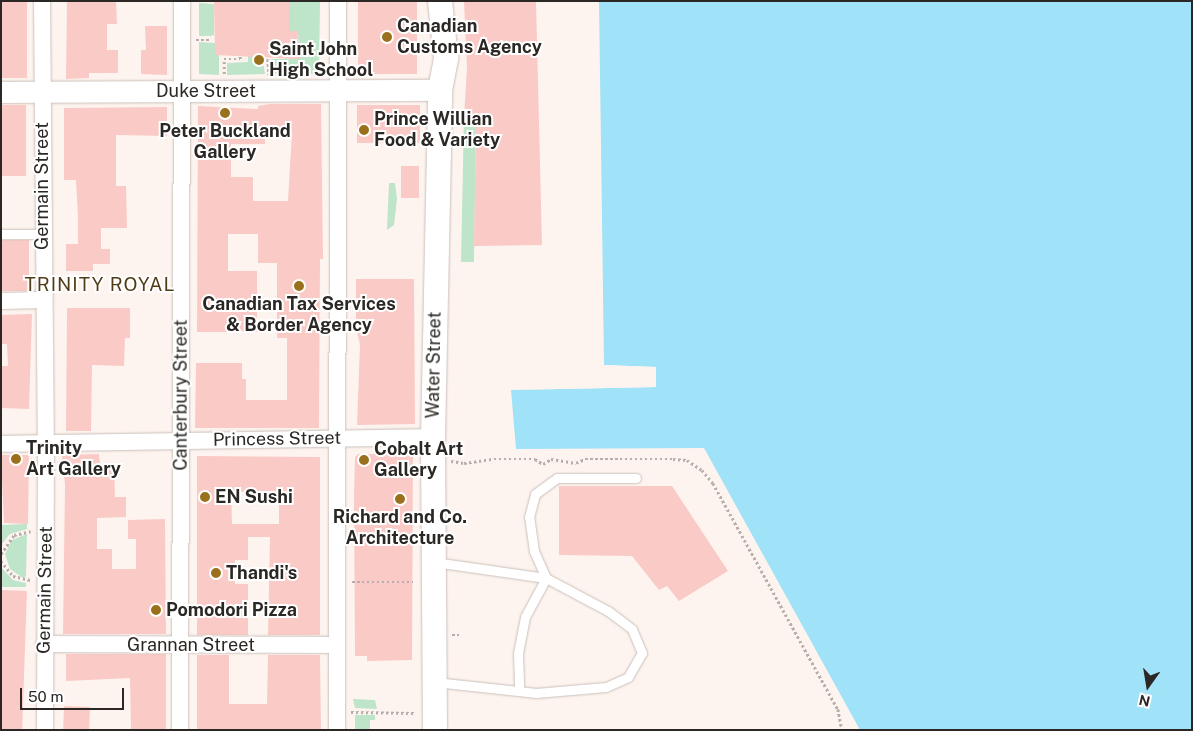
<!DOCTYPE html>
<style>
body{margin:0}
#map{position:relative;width:1193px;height:731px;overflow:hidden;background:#fef4ef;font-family:"Public Sans",sans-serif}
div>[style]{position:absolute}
.green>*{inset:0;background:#bee5c9}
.water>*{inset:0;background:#a0e2f7}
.pier>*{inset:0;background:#fef4ef}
.building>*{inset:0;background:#facac6;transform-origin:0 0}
.path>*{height:2.5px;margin-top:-1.25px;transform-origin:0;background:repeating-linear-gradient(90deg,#b7afab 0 2.5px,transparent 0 5px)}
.roads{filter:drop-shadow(0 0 1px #cac0bb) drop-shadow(0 0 1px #cac0bb)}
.service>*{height:9px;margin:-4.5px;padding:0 4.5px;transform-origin:4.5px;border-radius:4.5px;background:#fff}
.minor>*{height:16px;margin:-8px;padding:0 8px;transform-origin:8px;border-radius:8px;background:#fff}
.tertiary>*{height:21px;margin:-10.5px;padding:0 10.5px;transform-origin:10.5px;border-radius:10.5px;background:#fff}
.secondary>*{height:24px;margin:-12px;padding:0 12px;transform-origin:12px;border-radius:12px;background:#fff}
.dots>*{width:14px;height:14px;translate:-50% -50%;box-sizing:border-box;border:2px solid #fff;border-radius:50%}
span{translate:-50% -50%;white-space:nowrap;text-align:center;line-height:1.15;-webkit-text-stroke:4px #fff;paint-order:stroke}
.poi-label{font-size:18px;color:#2a2725;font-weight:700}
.left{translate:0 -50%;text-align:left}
.street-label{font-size:18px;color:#2a2725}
.neighbourhood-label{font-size:19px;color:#503c17;letter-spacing:1px}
.frame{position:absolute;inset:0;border:2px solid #2a2725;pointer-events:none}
.north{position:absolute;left:1123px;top:661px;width:50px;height:50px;-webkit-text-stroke:4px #fff;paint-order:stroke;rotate:193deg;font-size:14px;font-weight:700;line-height:20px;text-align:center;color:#2a2725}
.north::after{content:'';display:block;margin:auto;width:18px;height:22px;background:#2a2725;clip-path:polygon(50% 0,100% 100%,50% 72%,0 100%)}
.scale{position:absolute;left:20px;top:688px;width:104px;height:22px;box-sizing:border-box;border:2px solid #2a2725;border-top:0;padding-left:6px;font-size:15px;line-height:18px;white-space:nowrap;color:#2a2725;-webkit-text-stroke:4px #fff;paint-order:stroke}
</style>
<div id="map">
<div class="green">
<i style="clip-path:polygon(289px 1px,320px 1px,319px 74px,271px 74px,271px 59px,299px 58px,298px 32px,289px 31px)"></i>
<i style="clip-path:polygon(199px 3px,214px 4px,214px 35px,211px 36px,199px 36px)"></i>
<i style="clip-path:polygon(199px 42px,215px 43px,215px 54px,219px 55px,219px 75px,199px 74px)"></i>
<i style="clip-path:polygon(248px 55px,262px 55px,265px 74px,227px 75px,227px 63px,248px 62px)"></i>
<i style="clip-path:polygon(464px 116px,468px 116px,469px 121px,476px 121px,474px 262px,461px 262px)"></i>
<i style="clip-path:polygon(389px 183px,395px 183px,397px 199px,394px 225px,387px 230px)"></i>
<i style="clip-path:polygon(27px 524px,27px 529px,10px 534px,1px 545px,1px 525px)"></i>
<i style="clip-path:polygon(27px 534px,26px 576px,23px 578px,10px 569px,5px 554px,12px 540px)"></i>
<i style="clip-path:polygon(1px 567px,13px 580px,26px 583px,26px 587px,1px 587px)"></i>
<i style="clip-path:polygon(353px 699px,375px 700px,377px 709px,355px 708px)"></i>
<i style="clip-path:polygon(355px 715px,375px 715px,375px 720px,370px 720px,370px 730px,355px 730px)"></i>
</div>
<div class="water">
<i style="clip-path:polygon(599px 1px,1192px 1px,1192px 730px,860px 730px,704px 448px,516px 449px,511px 390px,656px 387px,655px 367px,604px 365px)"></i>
</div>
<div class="pier">
<i style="clip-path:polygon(601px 365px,656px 367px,656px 387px,511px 390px,653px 385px,653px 370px,603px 368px)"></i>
</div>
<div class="building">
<i style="left:1px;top:1px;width:26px;height:77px"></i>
<i style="clip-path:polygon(67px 1px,116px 1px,117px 24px,107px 24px,107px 50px,118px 50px,118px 73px,89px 73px,89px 78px,66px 79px)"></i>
<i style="clip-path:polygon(214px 1px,289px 1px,289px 31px,298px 31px,299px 59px,215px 55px)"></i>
<i style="left:358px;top:1px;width:59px;height:73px"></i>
<i style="clip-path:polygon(464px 1px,536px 1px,542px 245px,474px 246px,476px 121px,469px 121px,468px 116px,464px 116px,467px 68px)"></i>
<i style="clip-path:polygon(145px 26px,167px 26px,167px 75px,141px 74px,141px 50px,146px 50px)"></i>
<i style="clip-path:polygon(evenodd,270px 104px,321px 104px,323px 259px,320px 259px,319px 428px,195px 428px,196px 363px,242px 363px,242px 379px,246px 379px,246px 400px,287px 400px,287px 338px,277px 338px,277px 263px,258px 263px,258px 234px,228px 234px,228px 271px,257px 271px,257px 332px,197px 332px,198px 106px,258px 109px,258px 106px,270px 104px,292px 132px,288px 201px,253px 201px,253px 177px,231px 177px,231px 144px,265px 144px,265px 133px,292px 132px)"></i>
<i style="left:1px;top:105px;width:25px;height:71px"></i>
<i style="left:357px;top:105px;width:63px;height:38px"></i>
<i style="clip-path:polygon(167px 107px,167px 136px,116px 135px,116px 186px,126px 186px,127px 228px,101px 228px,101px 249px,110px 249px,110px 264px,93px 264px,93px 271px,66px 271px,66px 244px,78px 244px,78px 217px,76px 180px,64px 180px,64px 108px)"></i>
<i style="left:401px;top:166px;width:18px;height:32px"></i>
<i style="left:1px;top:240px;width:28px;height:51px"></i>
<i style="clip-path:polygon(356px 279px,414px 279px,415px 424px,357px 425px,360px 345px,356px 327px)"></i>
<i style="clip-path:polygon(67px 308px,130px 308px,130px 338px,125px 338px,124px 366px,92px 365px,91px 431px,66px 431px)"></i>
<i style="clip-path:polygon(32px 314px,29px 409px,1px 408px,1px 366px,8px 366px,7px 344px,1px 344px,1px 315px)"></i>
<i style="clip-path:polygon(99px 454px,100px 464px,114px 463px,115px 497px,126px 497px,126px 517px,97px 518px,97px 549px,112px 549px,112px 569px,136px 569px,136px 539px,128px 539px,128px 520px,165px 519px,166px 634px,63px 634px,65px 485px,62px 455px)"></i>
<i style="clip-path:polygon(358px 454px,413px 454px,412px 660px,367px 661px,367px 656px,355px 656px,354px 499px,355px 457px)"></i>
<i style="clip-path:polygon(1px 455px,29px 455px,28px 524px,4px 523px)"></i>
<i style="clip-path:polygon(evenodd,197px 456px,320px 457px,320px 635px,268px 635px,270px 537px,248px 537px,248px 560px,235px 560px,235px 584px,248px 584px,248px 635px,197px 635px,197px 456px,279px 491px,279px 524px,232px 524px,231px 492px,279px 491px)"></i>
<i style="clip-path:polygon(559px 486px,672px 486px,728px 571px,679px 601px,667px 586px,659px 590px,632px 556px,559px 555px)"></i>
<i style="left:1px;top:590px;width:26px;height:140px;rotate:2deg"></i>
<i style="clip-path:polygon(66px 654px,166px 654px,166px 730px,131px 730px,130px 678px,66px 681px)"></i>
<i style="clip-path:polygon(197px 655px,229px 655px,229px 704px,267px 704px,268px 655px,320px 655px,321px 730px,197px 730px)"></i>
<i style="left:90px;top:707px;width:23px;height:26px;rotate:92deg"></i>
</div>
<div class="path">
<i style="left:196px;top:40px;width:15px"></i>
<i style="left:268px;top:59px;width:16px;rotate:86deg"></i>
<i style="left:224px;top:74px;width:15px;rotate:-90deg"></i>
<i style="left:224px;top:59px;width:16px"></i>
<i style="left:240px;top:59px;width:4px;rotate:-90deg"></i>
<i style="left:451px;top:461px;width:13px;rotate:9deg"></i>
<i style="left:464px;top:463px;width:30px;rotate:-8deg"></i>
<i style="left:494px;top:459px;width:41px"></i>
<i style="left:535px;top:459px;width:9px;rotate:32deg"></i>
<i style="left:543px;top:464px;width:9px;rotate:-32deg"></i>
<i style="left:551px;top:459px;width:25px;rotate:9deg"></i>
<i style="left:576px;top:463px;width:10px;rotate:-24deg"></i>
<i style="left:585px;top:459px;width:88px"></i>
<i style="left:673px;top:459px;width:14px;rotate:4deg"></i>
<i style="left:687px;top:460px;width:18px;rotate:34deg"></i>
<i style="left:702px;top:470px;width:17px;rotate:50deg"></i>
<i style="left:713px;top:483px;width:258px;rotate:61.1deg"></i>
<i style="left:838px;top:709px;width:21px;rotate:79deg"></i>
<i style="left:1px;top:554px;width:23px;rotate:-56deg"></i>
<i style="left:14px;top:535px;width:17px;rotate:-13deg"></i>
<i style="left:1px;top:561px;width:19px;rotate:51deg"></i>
<i style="left:13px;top:576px;width:18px;rotate:13deg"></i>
<i style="left:352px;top:582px;width:61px"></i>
<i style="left:452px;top:635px;width:7px"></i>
<i style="left:351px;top:712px;width:63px;rotate:0.9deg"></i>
</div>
<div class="roads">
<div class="service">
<i style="left:1px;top:234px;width:42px"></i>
<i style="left:434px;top:562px;width:113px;rotate:8.1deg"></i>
<i style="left:546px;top:578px;width:44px;rotate:118.3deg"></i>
<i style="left:525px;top:617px;width:38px;rotate:101deg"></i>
<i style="left:518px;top:654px;width:37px;rotate:88deg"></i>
<i style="left:435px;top:682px;width:102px;rotate:6.2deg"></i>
<i style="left:536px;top:693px;width:70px;rotate:-4.9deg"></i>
<i style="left:606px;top:687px;width:24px;rotate:-24deg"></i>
<i style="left:628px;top:677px;width:28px;rotate:-60deg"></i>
<i style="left:642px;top:653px;width:26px;rotate:-113deg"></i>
<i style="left:632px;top:629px;width:30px;rotate:-143deg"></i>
<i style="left:608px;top:611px;width:70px;rotate:-152deg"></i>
<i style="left:546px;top:578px;width:30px;rotate:-114deg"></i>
<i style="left:534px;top:551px;width:34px;rotate:-98deg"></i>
<i style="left:529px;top:517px;width:24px;rotate:-75deg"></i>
<i style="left:535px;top:494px;width:27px;rotate:-36deg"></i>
<i style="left:557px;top:478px;width:79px"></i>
</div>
<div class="minor">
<i style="left:42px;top:1px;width:442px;rotate:89.5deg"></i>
<i style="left:46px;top:443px;width:287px;rotate:90.2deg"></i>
<i style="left:1px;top:301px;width:42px;rotate:-1.4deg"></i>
<i style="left:1px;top:444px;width:432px;rotate:-0.9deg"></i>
<i style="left:44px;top:644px;width:293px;rotate:0.2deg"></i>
<i style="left:180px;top:730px;width:729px;rotate:-89.84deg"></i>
<i style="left:337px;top:730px;width:729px;rotate:-89.92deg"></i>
</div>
<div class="tertiary">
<i style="left:1px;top:92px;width:439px;rotate:-0.3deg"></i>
</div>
<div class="secondary">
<i style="left:435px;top:730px;width:293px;rotate:-90.4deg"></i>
<i style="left:433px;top:437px;width:347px;rotate:-88.8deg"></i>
<i style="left:440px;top:90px;width:33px;rotate:-79deg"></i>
<i style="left:446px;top:58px;width:57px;rotate:-96deg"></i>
</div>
</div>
<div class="dots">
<i style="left:387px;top:37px;background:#9a701d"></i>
<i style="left:259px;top:60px;background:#9a701d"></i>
<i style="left:225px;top:113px;background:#9a701d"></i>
<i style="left:364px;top:130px;background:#9a701d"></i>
<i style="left:299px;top:286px;background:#9a701d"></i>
<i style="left:16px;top:459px;background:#9a701d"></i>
<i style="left:364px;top:460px;background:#9a701d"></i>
<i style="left:205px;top:497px;background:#9a701d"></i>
<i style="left:400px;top:499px;background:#9a701d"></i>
<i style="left:216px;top:573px;background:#9a701d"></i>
<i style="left:156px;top:610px;background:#9a701d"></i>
</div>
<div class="poi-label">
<span class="left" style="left:397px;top:37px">Canadian<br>Customs Agency</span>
<span class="left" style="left:269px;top:60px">Saint John<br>High School</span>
<span class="left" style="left:374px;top:130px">Prince Willian<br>Food &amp; Variety</span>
<span style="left:225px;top:142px">Peter Buckland<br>Gallery</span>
<span style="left:299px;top:315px">Canadian Tax Services<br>&amp; Border Agency</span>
<span class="left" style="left:26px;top:459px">Trinity<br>Art Gallery</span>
<span class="left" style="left:374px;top:460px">Cobalt Art<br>Gallery</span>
<span class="left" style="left:215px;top:497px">EN Sushi</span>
<span style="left:400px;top:528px">Richard and Co.<br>Architecture</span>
<span class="left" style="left:226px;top:573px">Thandi's</span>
<span class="left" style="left:166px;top:610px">Pomodori Pizza</span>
</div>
<div class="street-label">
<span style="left:206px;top:91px">Duke Street</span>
<span style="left:42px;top:186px;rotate:-90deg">Germain Street</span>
<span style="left:434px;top:365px;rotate:-89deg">Water Street</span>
<span style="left:181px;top:395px;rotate:-90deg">Canterbury Street</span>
<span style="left:277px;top:439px;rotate:-1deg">Princess Street</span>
<span style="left:45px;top:590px;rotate:-89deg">Germain Street</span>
<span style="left:191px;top:645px">Grannan Street</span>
</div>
<div class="neighbourhood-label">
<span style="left:100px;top:285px">TRINITY ROYAL</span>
</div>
<div class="frame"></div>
<div class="north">N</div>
<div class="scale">50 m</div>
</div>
